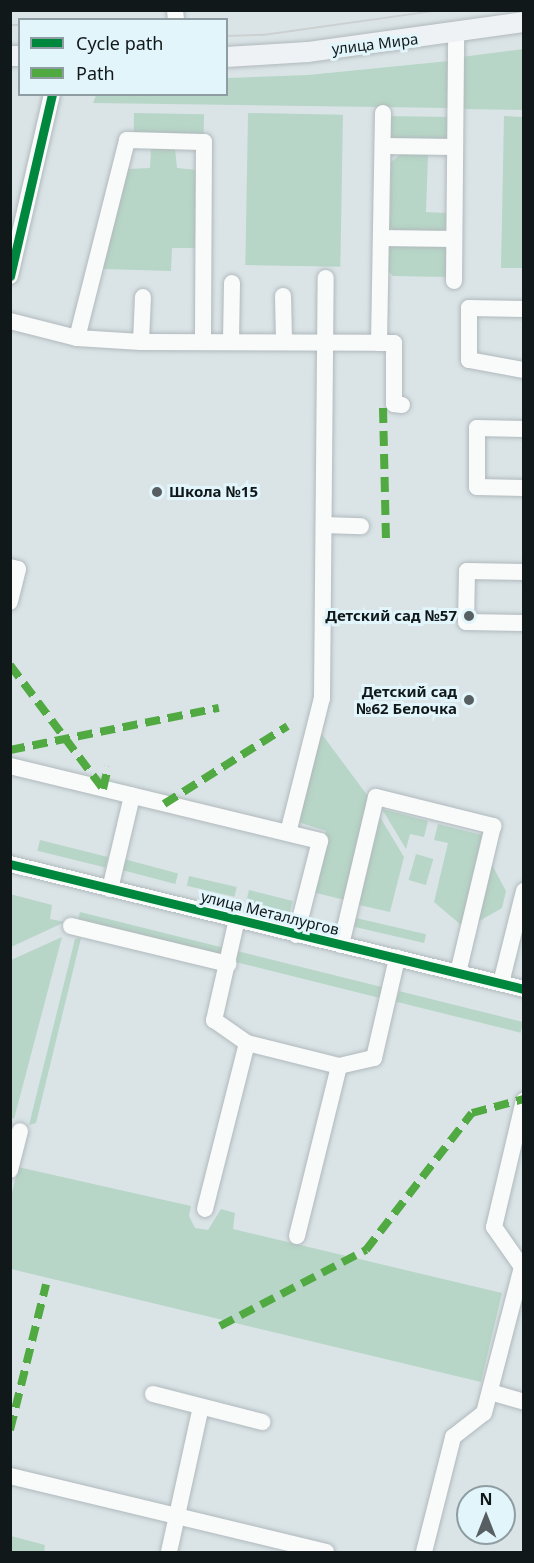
<!DOCTYPE html>
<meta charset="utf-8">
<style>
body{margin:0}
#map{position:relative;width:534px;height:1563px;overflow:hidden;background:#dae4e7;font-family:"Noto Sans",sans-serif}
div>[style]{position:absolute}
.green>*{inset:0;background:#b7d6c7;transform-origin:0 0}
.roads{filter:drop-shadow(0 0 2px #b1b9bc) drop-shadow(0 0 2px #b1b9bc)}
.minor>*{height:16px;margin:-8px;padding:0 8px;transform-origin:8px;border-radius:8px;background:#f9fbfb}
.major>*{height:20px;margin:-10px;padding:0 10px;transform-origin:10px;border-radius:10px;background:#eef2f5}
.tram>*{height:1.5px;margin:-0.75px;padding:0 0.75px;transform-origin:0.75px;border-radius:0.75px;background:#ccd0d1}
.quiet>*{height:8px;margin-top:-4px;transform-origin:0;background:repeating-linear-gradient(90deg,#51a942 0 15px,transparent 0 23px)}
.cycleway>*{height:9px;margin:-4.5px;padding:0 4.5px;transform-origin:4.5px;border-radius:4.5px;background:#00873e}
.dots>*{width:16px;height:16px;translate:-50% -50%;box-sizing:border-box;border:3px solid #e1f5fb;border-radius:50%}
span{translate:-50% -50%;white-space:nowrap;text-align:center;line-height:1.15;-webkit-text-stroke:6px #e1f5fb;paint-order:stroke}
.street-label{font-size:15px;color:#11181a}
.poi-label{font-size:15px;color:#11181a;font-weight:700}
.left{translate:0 -50%;text-align:left}
.right{translate:-100% -50%;text-align:right}
.frame{position:absolute;inset:0;border:12px solid #11181a;pointer-events:none}
.legend{position:absolute;left:18px;top:18px;width:210px;height:78px;box-sizing:border-box;background:#e1f5fb;border:2px solid #8e9da1;margin:0;padding:8px 10px;list-style:none;font-size:18px;color:#11181a}
.legend li{display:flex;align-items:center;gap:12px;height:30px}
.legend b{width:30px;border:2px solid #8e9da1}
.north{position:absolute;left:456px;top:1485px;width:60px;height:60px;box-sizing:border-box;background:#e1f5fb;border:2px solid #8e9da1;border-radius:50%;rotate:0deg;font-size:16px;font-weight:700;line-height:24px;text-align:center;color:#11181a}
.north::after{content:'';display:block;margin:auto;width:21px;height:27px;background:#575f62;clip-path:polygon(50% 0,100% 100%,50% 72%,0 100%)}
</style>
<div id="map">
<div class="green">
<i style="clip-path:polygon(523px 49px,523px 110px,461px 109px,461px 57px)"></i>
<i style="clip-path:polygon(449px 61px,449px 108px,93px 103px,96px 95px,226px 94px,227px 78px,308px 75px)"></i>
<i style="left:134px;top:113px;width:70px;height:20px;rotate:1deg"></i>
<i style="left:248px;top:113px;width:95px;height:152px;rotate:1deg"></i>
<i style="left:388px;top:116px;width:62px;height:22px;rotate:1deg"></i>
<i style="clip-path:polygon(504px 116px,523px 117px,523px 268px,501px 268px)"></i>
<i style="clip-path:polygon(151px 148px,175px 149px,177px 168px,197px 170px,195px 248px,172px 248px,171px 271px,103px 269px,128px 169px,150px 168px)"></i>
<i style="clip-path:polygon(401px 154px,428px 155px,426px 212px,446px 213px,446px 228px,438px 234px,399px 235px,390px 227px,391px 162px)"></i>
<i style="clip-path:polygon(394px 243px,450px 244px,448px 277px,393px 276px,386px 269px,387px 249px)"></i>
<i style="clip-path:polygon(321px 733px,370px 799px,345px 900px,312px 892px,326px 831px,298px 822px)"></i>
<i style="clip-path:polygon(382px 809px,428px 821px,424px 837px,410px 834px,406px 849px)"></i>
<i style="clip-path:polygon(380px 817px,404px 857px,390px 912px,359px 905px)"></i>
<i style="clip-path:polygon(438px 824px,482px 835px,461px 925px,434px 902px,448px 843px,434px 840px)"></i>
<i style="left:40px;top:840px;width:70px;height:11px;rotate:14deg"></i>
<i style="left:416px;top:854px;width:18px;height:27px;rotate:16deg"></i>
<i style="left:124px;top:859px;width:56px;height:11px;rotate:15deg"></i>
<i style="clip-path:polygon(491px 863px,506px 891px,502px 908px,474px 924px)"></i>
<i style="left:189px;top:876px;width:49px;height:10px;rotate:13deg"></i>
<i style="left:249px;top:890px;width:45px;height:12px;rotate:14deg"></i>
<i style="clip-path:polygon(10px 894px,52px 905px,50px 919px,65px 922px,11px 947px)"></i>
<i style="left:80px;top:912px;width:150px;height:11px;rotate:14deg"></i>
<i style="left:356px;top:918px;width:72px;height:9px;rotate:13deg"></i>
<i style="clip-path:polygon(62px 937px,14px 1119px,10px 1117px,11px 960px)"></i>
<i style="clip-path:polygon(81px 938px,36px 1123px,29px 1125px,75px 939px)"></i>
<i style="left:237px;top:951px;width:152px;height:11px;rotate:14deg"></i>
<i style="left:399px;top:991px;width:128px;height:11px;rotate:14deg"></i>
<i style="clip-path:polygon(18px 1167px,191px 1206px,189px 1216px,195px 1228px,208px 1230px,221px 1209px,235px 1213px,233px 1229px,502px 1293px,481px 1382px,11px 1269px,11px 1197px)"></i>
<i style="clip-path:polygon(11px 1536px,45px 1545px,44px 1552px,11px 1551px)"></i>
</div>
<div class="roads">
<div class="minor">
<i style="left:175px;top:10px;width:10px;rotate:84deg"></i>
<i style="left:383px;top:146px;width:72px;rotate:0.8deg"></i>
<i style="left:381px;top:238px;width:73px;rotate:0.8deg"></i>
<i style="left:10px;top:276px;width:187px;rotate:-77deg"></i>
<i style="left:454px;top:281px;width:249px;rotate:-89.5deg"></i>
<i style="left:283px;top:296px;width:45px;rotate:88.7deg"></i>
<i style="left:524px;top:309px;width:55px;rotate:-179deg"></i>
<i style="left:469px;top:308px;width:52px;rotate:90deg"></i>
<i style="left:469px;top:360px;width:56px;rotate:10.3deg"></i>
<i style="left:10px;top:321px;width:69px;rotate:14.2deg"></i>
<i style="left:77px;top:338px;width:64px;rotate:3.6deg"></i>
<i style="left:141px;top:342px;width:238px;rotate:0.2deg"></i>
<i style="left:379px;top:343px;width:230px;rotate:-89deg"></i>
<i style="left:77px;top:338px;width:204px;rotate:-75.8deg"></i>
<i style="left:127px;top:140px;width:77px;rotate:1.5deg"></i>
<i style="left:204px;top:142px;width:199px;rotate:90.3deg"></i>
<i style="left:231px;top:341px;width:58px;rotate:-89deg"></i>
<i style="left:141px;top:342px;width:45px;rotate:-87.5deg"></i>
<i style="left:379px;top:343px;width:15px"></i>
<i style="left:394px;top:343px;width:61px;rotate:90deg"></i>
<i style="left:394px;top:404px;width:8px;rotate:7deg"></i>
<i style="left:524px;top:429px;width:47px;rotate:-178.8deg"></i>
<i style="left:477px;top:428px;width:59px;rotate:90deg"></i>
<i style="left:477px;top:487px;width:47px;rotate:1.2deg"></i>
<i style="left:324px;top:525px;width:37px;rotate:2deg"></i>
<i style="left:10px;top:567px;width:8px;rotate:14deg"></i>
<i style="left:18px;top:569px;width:34px;rotate:104deg"></i>
<i style="left:524px;top:572px;width:57px;rotate:-179deg"></i>
<i style="left:467px;top:571px;width:51px;rotate:91.1deg"></i>
<i style="left:466px;top:622px;width:58px;rotate:1deg"></i>
<i style="left:10px;top:766px;width:319px;rotate:13.6deg"></i>
<i style="left:320px;top:841px;width:97px;rotate:104.3deg"></i>
<i style="left:288px;top:833px;width:139px;rotate:-75.9deg"></i>
<i style="left:322px;top:698px;width:420px;rotate:-89.5deg"></i>
<i style="left:10px;top:864px;width:529px;rotate:13.67deg"></i>
<i style="left:110px;top:889px;width:96px;rotate:-76.7deg"></i>
<i style="left:237px;top:919px;width:104px;rotate:102.8deg"></i>
<i style="left:214px;top:1020px;width:40px;rotate:34.9deg"></i>
<i style="left:247px;top:1043px;width:95px;rotate:14deg"></i>
<i style="left:339px;top:1066px;width:36px;rotate:-13deg"></i>
<i style="left:374px;top:1058px;width:103px;rotate:-77deg"></i>
<i style="left:71px;top:926px;width:162px;rotate:13.6deg"></i>
<i style="left:341px;top:945px;width:152px;rotate:-76.7deg"></i>
<i style="left:376px;top:797px;width:121px;rotate:13.9deg"></i>
<i style="left:493px;top:826px;width:151px;rotate:103.4deg"></i>
<i style="left:501px;top:983px;width:95px;rotate:-76deg"></i>
<i style="left:10px;top:1170px;width:40px;rotate:-75.6deg"></i>
<i style="left:205px;top:1209px;width:171px;rotate:-75.8deg"></i>
<i style="left:297px;top:1236px;width:175px;rotate:-76.1deg"></i>
<i style="left:490px;top:1392px;width:35px;rotate:16deg"></i>
<i style="left:153px;top:1394px;width:113px;rotate:14.4deg"></i>
<i style="left:10px;top:1476px;width:325px;rotate:13.5deg"></i>
<i style="left:169px;top:1552px;width:148px;rotate:-77.6deg"></i>
<i style="left:424px;top:1552px;width:119px;rotate:-75.8deg"></i>
<i style="left:453px;top:1437px;width:39px;rotate:-38deg"></i>
<i style="left:484px;top:1413px;width:151px;rotate:-75.4deg"></i>
<i style="left:522px;top:1267px;width:49px;rotate:-125deg"></i>
<i style="left:494px;top:1227px;width:130px;rotate:-76.7deg"></i>
</div>
<div class="major">
<i style="left:10px;top:56px;width:10px"></i>
<i style="left:226px;top:57px;width:82px;rotate:-3.5deg"></i>
<i style="left:308px;top:52px;width:218px;rotate:-7.9deg"></i>
</div>
</div>
<div class="tram">
<i style="left:10px;top:25px;width:10px"></i>
<i style="left:226px;top:36px;width:37px;rotate:-2deg"></i>
<i style="left:263px;top:35px;width:180px;rotate:-8deg"></i>
</div>
<div class="quiet">
<i style="left:383px;top:408px;width:130px;rotate:88.7deg"></i>
<i style="left:10px;top:665px;width:155px;rotate:53.1deg"></i>
<i style="left:103px;top:789px;width:23px;rotate:-77deg"></i>
<i style="left:10px;top:750px;width:213px;rotate:-11.4deg"></i>
<i style="left:164px;top:804px;width:146px;rotate:-32.2deg"></i>
<i style="left:220px;top:1326px;width:165px;rotate:-27.5deg"></i>
<i style="left:366px;top:1250px;width:173px;rotate:-52.3deg"></i>
<i style="left:472px;top:1113px;width:54px;rotate:-15.1deg"></i>
<i style="left:10px;top:1430px;width:150px;rotate:-76.1deg"></i>
</div>
<div class="cycleway">
<i style="left:10px;top:276px;width:187px;rotate:-77deg"></i>
<i style="left:10px;top:864px;width:529px;rotate:13.67deg"></i>
</div>
<div class="dots">
<i style="left:157px;top:492px;background:#575f62"></i>
<i style="left:469px;top:616px;background:#575f62"></i>
<i style="left:469px;top:700px;background:#575f62"></i>
</div>
<div class="street-label">
<span style="left:375px;top:44px;rotate:-7deg">улица Мира</span>
<span style="left:270px;top:913px;rotate:14deg">улица Металлургов</span>
</div>
<div class="poi-label">
<span class="left" style="left:169px;top:492px">Школа №15</span>
<span class="right" style="left:457px;top:616px">Детский сад №57</span>
<span class="right" style="left:457px;top:700px">Детский сад<br>№62 Белочка</span>
</div>
<div class="frame"></div>
<ul class="legend">
<li><b style="height:8px;background:#00873e"></b>Cycle path</li>
<li><b style="height:8px;background:#51a942"></b>Path</li>
</ul>
<div class="north">N</div>
</div>
